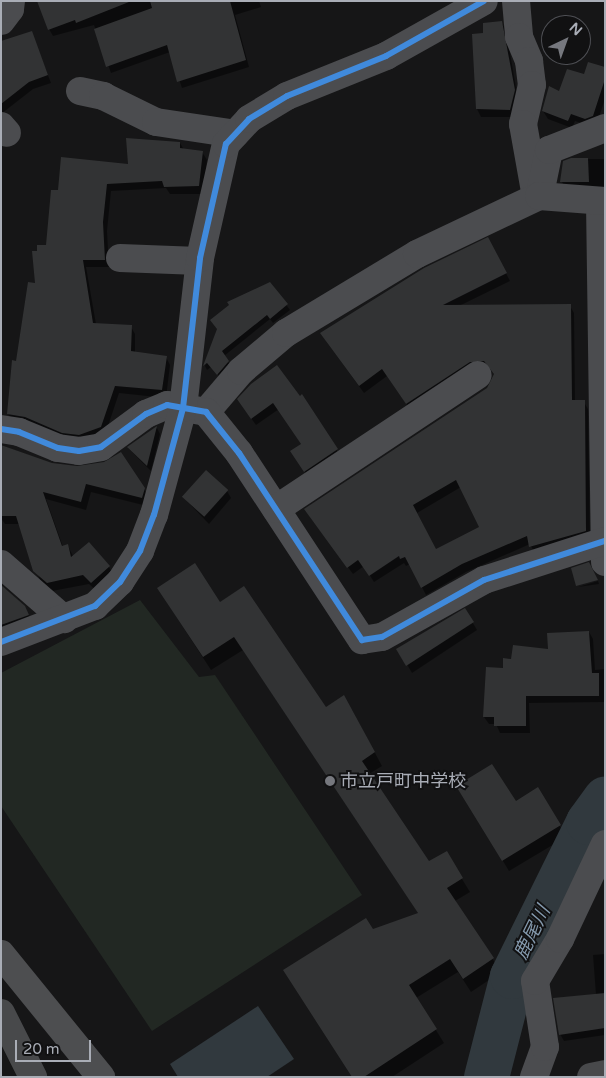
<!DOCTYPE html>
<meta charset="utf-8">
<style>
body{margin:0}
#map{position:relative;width:606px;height:1078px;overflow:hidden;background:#161617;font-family:"Varela Round","Noto Sans JP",sans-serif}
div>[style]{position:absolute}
.green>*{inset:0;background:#222823}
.water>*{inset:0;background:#31393e}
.shadow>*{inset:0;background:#0007}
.river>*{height:45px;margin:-22.5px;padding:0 22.5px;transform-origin:22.5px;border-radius:22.5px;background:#31393e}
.building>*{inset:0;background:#323334;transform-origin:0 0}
.minor>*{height:28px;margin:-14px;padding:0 14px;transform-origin:14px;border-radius:14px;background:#4b4c4f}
.major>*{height:28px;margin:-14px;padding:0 14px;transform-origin:14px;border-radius:14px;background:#48494b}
.highway>*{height:28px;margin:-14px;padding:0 14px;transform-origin:14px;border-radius:14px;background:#4d4e50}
.cycleway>*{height:6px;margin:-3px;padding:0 3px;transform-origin:3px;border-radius:3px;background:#408adc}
.dots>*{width:14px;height:14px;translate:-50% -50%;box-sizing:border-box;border:2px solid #111112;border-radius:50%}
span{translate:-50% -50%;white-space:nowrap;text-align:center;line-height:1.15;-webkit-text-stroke:4px #111112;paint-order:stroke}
.poi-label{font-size:18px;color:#a9adb6}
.left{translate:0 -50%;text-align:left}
.water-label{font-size:19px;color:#8499ad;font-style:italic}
.frame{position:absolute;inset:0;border:2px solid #a9adb6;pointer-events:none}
.north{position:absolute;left:541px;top:15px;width:50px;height:50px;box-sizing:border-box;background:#111112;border:1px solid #4e4f54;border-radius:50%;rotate:42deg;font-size:14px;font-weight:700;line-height:20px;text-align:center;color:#a9adb6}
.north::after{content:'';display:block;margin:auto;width:18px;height:22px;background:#76787e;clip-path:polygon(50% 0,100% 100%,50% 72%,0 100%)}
.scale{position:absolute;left:15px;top:1040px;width:76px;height:22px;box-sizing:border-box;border:2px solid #a9adb6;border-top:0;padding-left:6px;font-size:15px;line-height:18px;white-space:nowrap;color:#a9adb6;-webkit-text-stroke:4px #111112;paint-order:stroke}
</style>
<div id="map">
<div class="green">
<i style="clip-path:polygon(140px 600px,199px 677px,215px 675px,362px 895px,152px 1031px,1px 806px,1px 673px)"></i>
</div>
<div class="water">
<i style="clip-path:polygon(258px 1006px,294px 1059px,267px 1077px,178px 1077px,170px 1064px)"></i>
</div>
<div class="shadow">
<i style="clip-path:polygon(49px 1px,259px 1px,261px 7px,235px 15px,249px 67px,182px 88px,170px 52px,111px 73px,94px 25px,53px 36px,49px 29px)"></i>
<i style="clip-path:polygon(501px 22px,506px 30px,518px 99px,514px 117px,481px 117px,477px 109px,473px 35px,484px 34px)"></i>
<i style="clip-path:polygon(31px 32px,51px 83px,33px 89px,1px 114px,1px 57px)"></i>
<i style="clip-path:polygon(605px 68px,605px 99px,597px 123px,590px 126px,575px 121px,572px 128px,548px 119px,543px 111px,560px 92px,585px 76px)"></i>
<i style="clip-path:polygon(180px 143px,184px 150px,202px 152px,207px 160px,203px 194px,170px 194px,166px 188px,111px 191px,107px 231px,109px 267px,86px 267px,96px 324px,131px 327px,135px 334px,135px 353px,166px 357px,170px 365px,166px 398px,119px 393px,105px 435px,84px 443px,13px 422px,8px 414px,36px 284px,38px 252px,47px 246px,59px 192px)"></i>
<i style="clip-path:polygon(572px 159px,605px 159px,605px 188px,566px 189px,562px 182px)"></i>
<i style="clip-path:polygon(evenodd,492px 246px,510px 281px,459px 306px,570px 306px,574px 313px,575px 401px,583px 401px,588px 409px,590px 538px,535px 554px,530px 544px,466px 572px,426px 595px,410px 564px,406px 566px,404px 563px,374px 582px,364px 566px,353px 574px,310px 517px,488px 389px,495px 375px,491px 368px,474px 369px,411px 411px,387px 376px,364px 393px,326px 341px,492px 246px,461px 487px,481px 528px,436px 551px,417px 513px,461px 487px)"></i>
<i style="clip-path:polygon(270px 283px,290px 310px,273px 323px,270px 319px,224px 356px,231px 366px,221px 378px,211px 367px,207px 370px,205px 366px,218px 330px)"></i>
<i style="clip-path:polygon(301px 396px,341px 457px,309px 478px,296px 459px,302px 445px,279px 409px,256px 425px,243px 407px)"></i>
<i style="clip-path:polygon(157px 428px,160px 434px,151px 471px,128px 448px)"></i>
<i style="clip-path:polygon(1px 445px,52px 464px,144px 489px,149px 498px,147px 506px,91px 492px,86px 510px,46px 499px,63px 547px,68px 546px,73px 556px,109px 567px,114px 576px,97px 591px,89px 584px,52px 591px,40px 580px,20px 524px,5px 524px,1px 518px)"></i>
<i style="clip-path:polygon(227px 491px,231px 498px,209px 524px,183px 497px)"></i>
<i style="clip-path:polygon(598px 581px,599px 584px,578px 587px)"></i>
<i style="clip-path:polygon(1px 591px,29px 615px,32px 622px,1px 635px)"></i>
<i style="clip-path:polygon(166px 601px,220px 604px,325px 709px,352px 710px,382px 766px,369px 774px,429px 863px,446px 853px,470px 892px,455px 901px,501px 972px,471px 992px,458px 972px,416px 998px,444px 1043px,392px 1077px,353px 1077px,372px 930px,419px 914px,243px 650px,211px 670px)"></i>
<i style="clip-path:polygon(465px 610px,477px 630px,412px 673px,398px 649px)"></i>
<i style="clip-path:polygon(589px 632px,593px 639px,595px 670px,605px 669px,605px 702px,529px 703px,530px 733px,500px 733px,496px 724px,489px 724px,484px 717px,504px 669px,512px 660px,549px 651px)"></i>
<i style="clip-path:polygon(538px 789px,566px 837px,509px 871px,464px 797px,515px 803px)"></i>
<i style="clip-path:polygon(605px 954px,605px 1035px,564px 1041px,560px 1034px,596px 995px,593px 955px)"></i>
</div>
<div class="river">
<i style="left:486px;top:1077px;width:104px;rotate:-75.6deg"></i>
<i style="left:512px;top:976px;width:172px;rotate:-63.7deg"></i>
<i style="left:588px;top:822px;width:29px;rotate:-54deg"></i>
</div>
<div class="building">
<i style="clip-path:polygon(37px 1px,129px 1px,129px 2px,76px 23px,75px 20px,48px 30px)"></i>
<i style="clip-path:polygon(150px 1px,230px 1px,246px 60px,177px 82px,167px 45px,106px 67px,94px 29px,152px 8px)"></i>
<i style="clip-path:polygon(502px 21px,515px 90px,510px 110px,476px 109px,472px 34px,483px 33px,483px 23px)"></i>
<i style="clip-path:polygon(32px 31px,48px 75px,29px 82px,1px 104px,1px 41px)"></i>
<i style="clip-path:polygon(588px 62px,605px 67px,605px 79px,593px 116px,585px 119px,571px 114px,568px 121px,542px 111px,549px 86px,559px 91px,567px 69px,584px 74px)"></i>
<i style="clip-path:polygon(126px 138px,180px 142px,180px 148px,203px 151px,199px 186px,164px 187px,162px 181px,107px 184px,103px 222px,105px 260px,83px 260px,93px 323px,132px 325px,131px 351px,167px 356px,162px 390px,115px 386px,101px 427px,79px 435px,62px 433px,25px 417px,7px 414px,12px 360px,16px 361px,28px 282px,35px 283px,32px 251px,37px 251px,37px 245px,46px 245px,51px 190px,58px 190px,61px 157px,128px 164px)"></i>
<i style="clip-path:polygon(571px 158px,588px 158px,589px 182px,560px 182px,563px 161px)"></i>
<i style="clip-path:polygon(evenodd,488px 237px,507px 273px,443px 305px,571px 304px,572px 400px,585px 400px,586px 531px,529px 547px,527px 536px,462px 564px,421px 588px,405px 557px,400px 559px,399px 556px,369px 576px,358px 560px,347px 568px,304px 509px,487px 388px,494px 374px,484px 361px,470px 362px,406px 404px,382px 369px,359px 386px,320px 333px,424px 268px,488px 237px,456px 480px,479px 527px,436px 549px,413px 505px,456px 480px)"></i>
<i style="clip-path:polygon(270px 282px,288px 304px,270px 319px,267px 315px,222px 351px,229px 361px,217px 375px,207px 363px,203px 366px,217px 329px,210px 320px,229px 305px,227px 302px)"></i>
<i style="clip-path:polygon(277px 365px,300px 396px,302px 394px,338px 449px,304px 472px,290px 451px,301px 444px,273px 403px,251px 419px,237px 399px,251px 384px)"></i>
<i style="clip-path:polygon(157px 426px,147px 466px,127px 447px)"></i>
<i style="clip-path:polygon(1px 445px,52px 463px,77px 466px,104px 462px,121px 452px,145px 488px,142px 498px,86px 484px,81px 502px,43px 492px,62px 546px,68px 544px,71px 557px,89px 542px,110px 566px,91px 583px,83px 575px,47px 583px,33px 571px,16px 516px,1px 516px)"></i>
<i style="left:206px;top:470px;width:30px;height:36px;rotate:42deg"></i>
<i style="clip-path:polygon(589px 562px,598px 580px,576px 586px,571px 568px)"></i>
<i style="clip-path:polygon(195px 563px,220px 602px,244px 586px,326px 707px,344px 695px,375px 752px,362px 761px,429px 861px,447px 851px,463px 878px,447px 888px,494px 958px,463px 979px,450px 959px,409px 985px,437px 1029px,364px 1077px,352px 1077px,283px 970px,366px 918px,373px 929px,418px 913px,234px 637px,203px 657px,157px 588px)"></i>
<i style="clip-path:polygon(1px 585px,25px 606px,29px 615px,1px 625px)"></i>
<i style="clip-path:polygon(465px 608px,474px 622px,406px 666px,396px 649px)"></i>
<i style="clip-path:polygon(589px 631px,592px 673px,599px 673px,599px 696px,526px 696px,526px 726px,494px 726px,494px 717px,483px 717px,486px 667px,503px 668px,503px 658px,511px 659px,513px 645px,548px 649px,547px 633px)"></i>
<i style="clip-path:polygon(492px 764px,516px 801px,538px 787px,561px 825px,502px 861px,456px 786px)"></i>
<i style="clip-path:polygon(605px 993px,605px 1028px,559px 1035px,553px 998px)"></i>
</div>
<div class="minor">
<i style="left:516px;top:1px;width:36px;rotate:85deg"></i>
<i style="left:519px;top:37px;width:26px;rotate:67deg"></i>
<i style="left:529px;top:61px;width:24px;rotate:83deg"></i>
<i style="left:532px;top:85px;width:40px;rotate:103deg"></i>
<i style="left:523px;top:124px;width:74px;rotate:79.9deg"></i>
<i style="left:1px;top:21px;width:15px;rotate:-53deg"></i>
<i style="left:10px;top:9px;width:8px;rotate:-83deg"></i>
<i style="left:80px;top:91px;width:24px;rotate:12deg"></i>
<i style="left:103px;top:96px;width:59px;rotate:26.1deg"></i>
<i style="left:156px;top:122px;width:80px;rotate:8.6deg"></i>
<i style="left:1px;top:126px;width:9px;rotate:49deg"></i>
<i style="left:540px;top:194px;width:45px;rotate:-78.4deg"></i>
<i style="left:549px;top:150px;width:60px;rotate:-21.4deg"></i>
<i style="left:600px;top:202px;width:360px;rotate:89.2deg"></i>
<i style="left:120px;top:258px;width:79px;rotate:2.2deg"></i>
<i style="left:206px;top:412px;width:54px;rotate:-49.5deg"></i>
<i style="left:241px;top:371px;width:59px;rotate:-40.2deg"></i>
<i style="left:286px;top:333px;width:153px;rotate:-31.1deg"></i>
<i style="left:417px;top:254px;width:135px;rotate:-25.4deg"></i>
<i style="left:539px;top:196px;width:66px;rotate:4.3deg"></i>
<i style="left:1px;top:429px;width:18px;rotate:9deg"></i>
<i style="left:19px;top:432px;width:42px;rotate:22.3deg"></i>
<i style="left:58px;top:448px;width:21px;rotate:8deg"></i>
<i style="left:79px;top:451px;width:22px;rotate:-10deg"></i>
<i style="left:101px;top:447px;width:56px;rotate:-36.3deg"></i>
<i style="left:146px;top:414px;width:23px;rotate:-23deg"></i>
<i style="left:167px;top:405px;width:40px;rotate:10deg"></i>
<i style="left:206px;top:412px;width:53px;rotate:51.2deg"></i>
<i style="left:239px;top:453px;width:224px;rotate:56.7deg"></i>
<i style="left:362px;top:640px;width:20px;rotate:-9deg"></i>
<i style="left:382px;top:637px;width:117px;rotate:-29.2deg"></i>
<i style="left:484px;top:580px;width:127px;rotate:-17.9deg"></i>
<i style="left:276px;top:509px;width:242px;rotate:-33.6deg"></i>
<i style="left:1px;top:564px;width:84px;rotate:41.1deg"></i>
<i style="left:1px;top:642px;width:101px;rotate:-21deg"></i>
<i style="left:95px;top:606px;width:35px;rotate:-44deg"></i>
<i style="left:120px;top:582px;width:37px;rotate:-57deg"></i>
<i style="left:140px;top:551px;width:39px;rotate:-69deg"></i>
<i style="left:154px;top:515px;width:111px;rotate:-74.8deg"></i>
<i style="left:183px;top:408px;width:151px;rotate:-83.5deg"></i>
<i style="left:200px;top:258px;width:117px;rotate:-77.2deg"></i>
<i style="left:226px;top:144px;width:34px;rotate:-47deg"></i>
<i style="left:249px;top:119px;width:44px;rotate:-31.2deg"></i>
<i style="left:287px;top:96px;width:107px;rotate:-22deg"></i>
<i style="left:386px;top:56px;width:112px;rotate:-29.3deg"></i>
<i style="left:534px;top:1077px;width:32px;rotate:-70deg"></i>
<i style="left:545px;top:1047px;width:67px;rotate:-98.6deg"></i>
<i style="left:535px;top:981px;width:49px;rotate:-59.2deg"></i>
<i style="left:560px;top:939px;width:105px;rotate:-64.7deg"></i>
</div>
<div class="major">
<i style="left:1px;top:1013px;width:72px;rotate:63.4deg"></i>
<i style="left:591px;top:1077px;width:14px;rotate:-12deg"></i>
</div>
<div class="highway">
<i style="left:1px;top:954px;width:159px;rotate:50.9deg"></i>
</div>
<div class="cycleway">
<i style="left:1px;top:429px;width:18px;rotate:9deg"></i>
<i style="left:19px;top:432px;width:42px;rotate:22.3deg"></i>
<i style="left:58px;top:448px;width:21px;rotate:8deg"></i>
<i style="left:79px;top:451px;width:22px;rotate:-10deg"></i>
<i style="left:101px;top:447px;width:56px;rotate:-36.3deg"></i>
<i style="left:146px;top:414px;width:23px;rotate:-23deg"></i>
<i style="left:167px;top:405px;width:40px;rotate:10deg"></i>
<i style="left:206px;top:412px;width:53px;rotate:51.2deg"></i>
<i style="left:239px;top:453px;width:224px;rotate:56.7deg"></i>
<i style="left:362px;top:640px;width:20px;rotate:-9deg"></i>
<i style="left:382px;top:637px;width:117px;rotate:-29.2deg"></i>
<i style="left:484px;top:580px;width:127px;rotate:-17.9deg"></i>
<i style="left:1px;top:642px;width:101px;rotate:-21deg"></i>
<i style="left:95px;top:606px;width:35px;rotate:-44deg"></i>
<i style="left:120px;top:582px;width:37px;rotate:-57deg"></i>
<i style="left:140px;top:551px;width:39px;rotate:-69deg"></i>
<i style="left:154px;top:515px;width:111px;rotate:-74.8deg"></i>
<i style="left:183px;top:408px;width:151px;rotate:-83.5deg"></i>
<i style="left:200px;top:258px;width:117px;rotate:-77.2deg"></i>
<i style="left:226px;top:144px;width:34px;rotate:-47deg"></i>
<i style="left:249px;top:119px;width:44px;rotate:-31.2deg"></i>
<i style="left:287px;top:96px;width:107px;rotate:-22deg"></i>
<i style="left:386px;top:56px;width:112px;rotate:-29.3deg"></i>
</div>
<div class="dots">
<i style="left:330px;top:781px;background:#76787e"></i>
</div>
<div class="poi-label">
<span class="left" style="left:340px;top:781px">市立戸町中学校</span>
</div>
<div class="water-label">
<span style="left:533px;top:933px;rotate:-64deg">鹿尾川</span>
</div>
<div class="frame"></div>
<div class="north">N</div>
<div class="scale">20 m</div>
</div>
